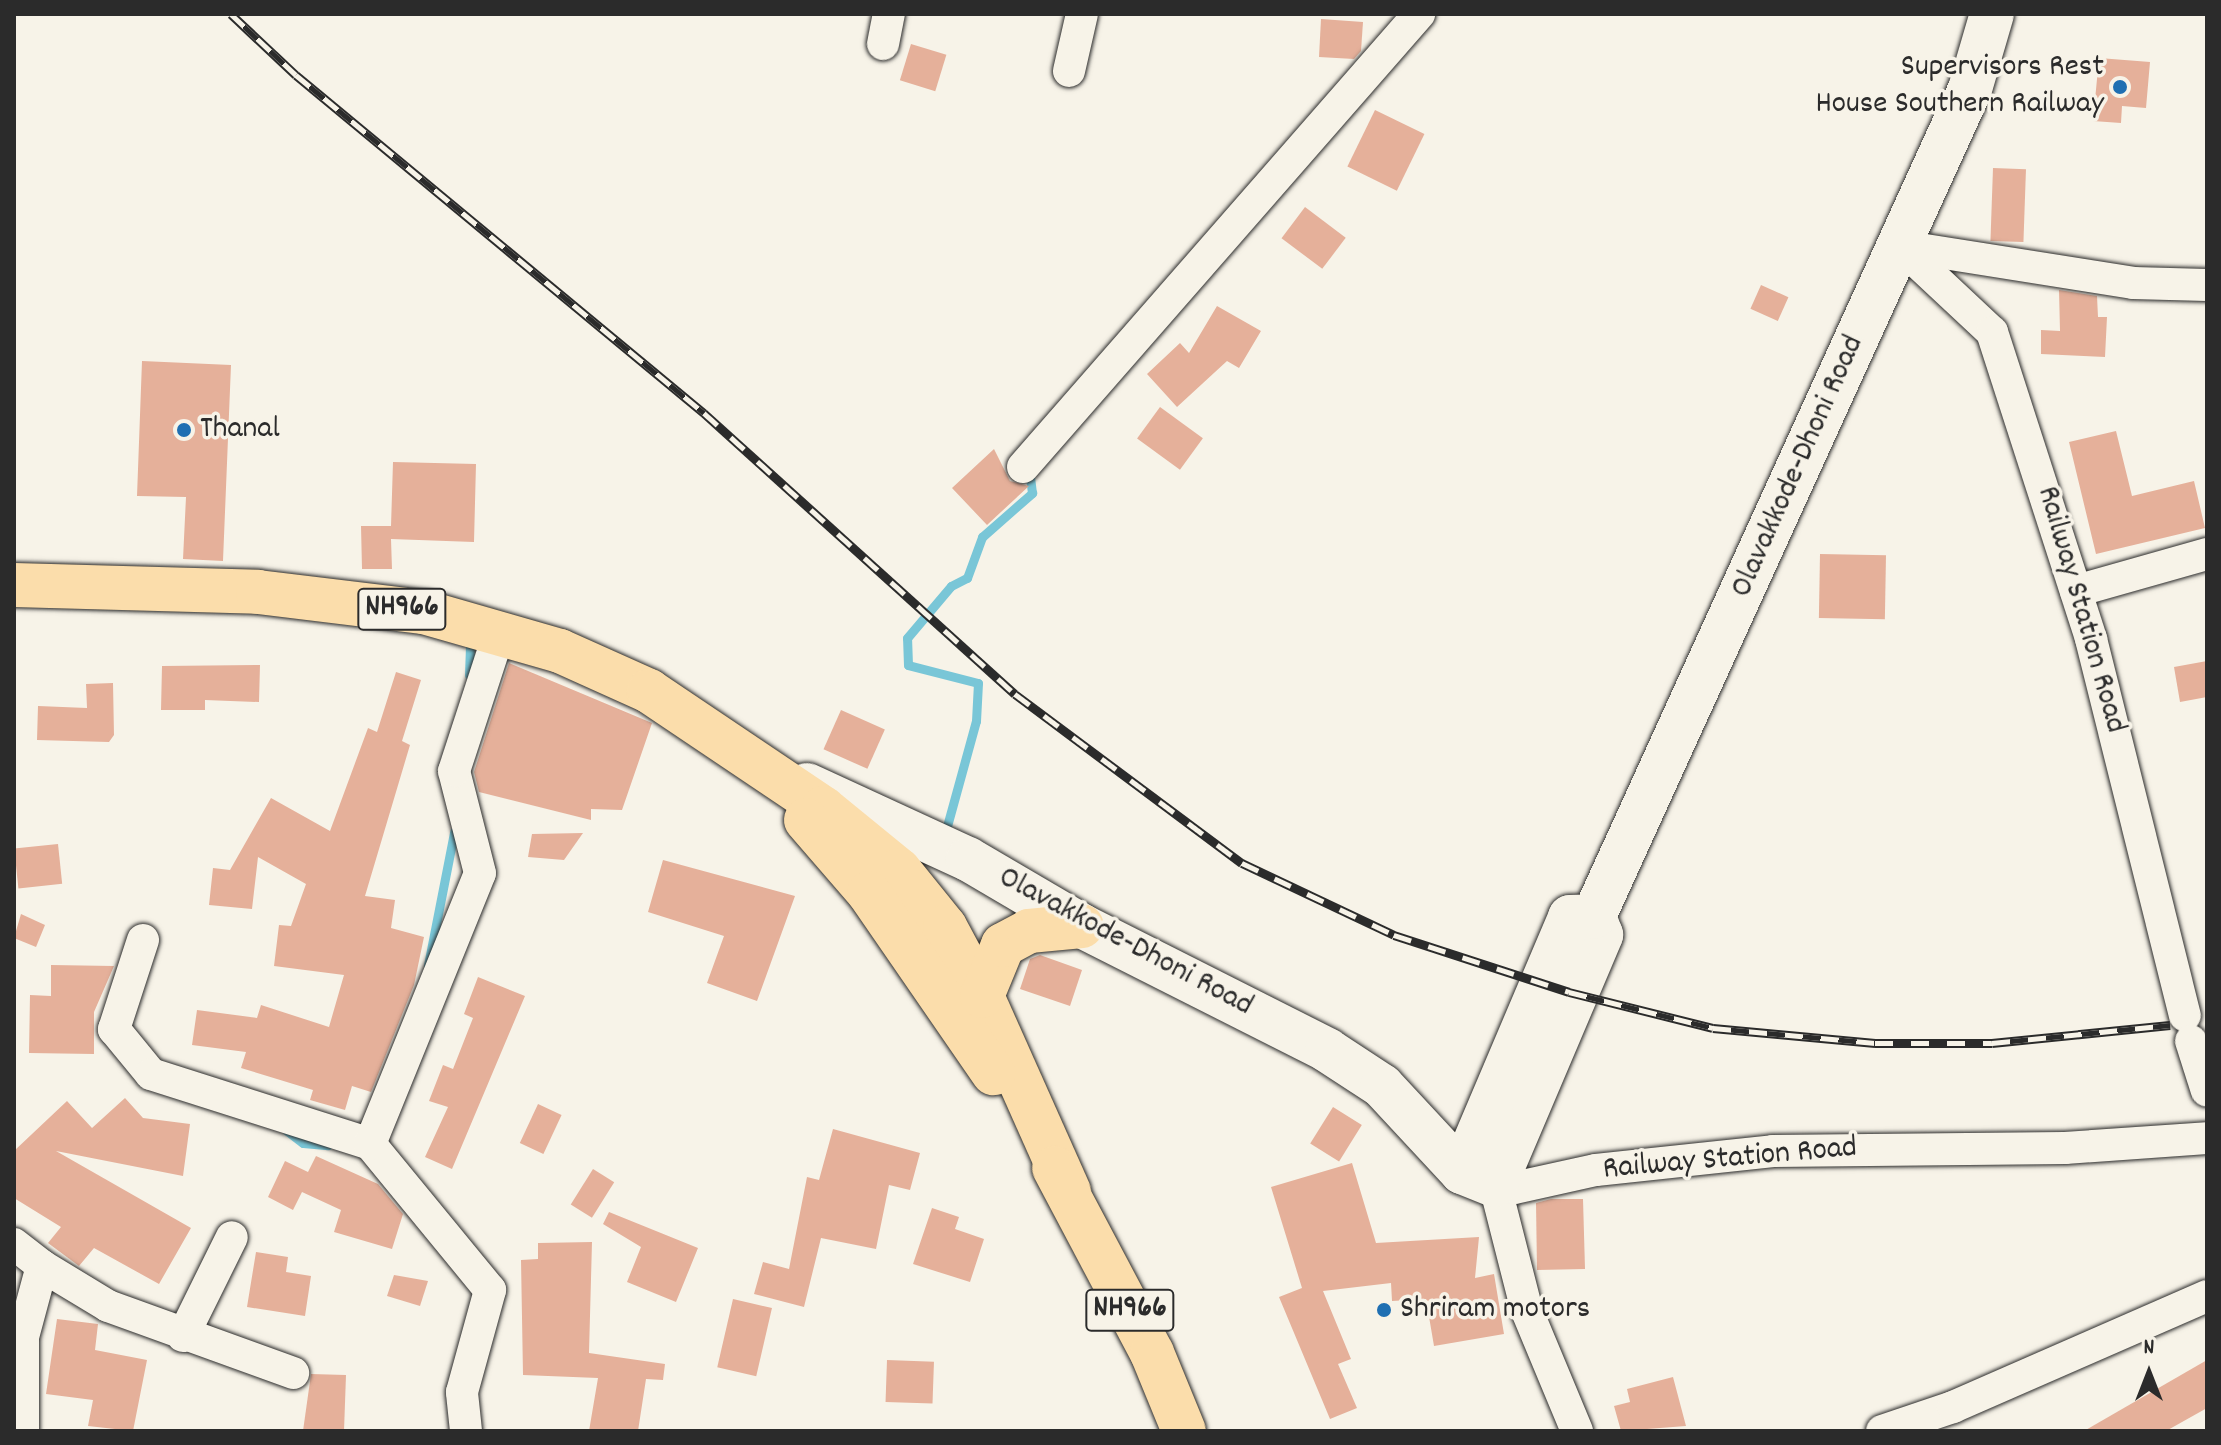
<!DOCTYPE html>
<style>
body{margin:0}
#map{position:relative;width:2221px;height:1445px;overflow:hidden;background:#f7f3e8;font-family:Dekko,sans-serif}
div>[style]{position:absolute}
.stream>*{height:9px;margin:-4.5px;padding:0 4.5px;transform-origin:4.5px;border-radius:4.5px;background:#79c6d7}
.building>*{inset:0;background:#e5b09a;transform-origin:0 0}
.roads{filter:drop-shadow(0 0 2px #2b2b2b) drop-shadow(0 0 2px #2b2b2b)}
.street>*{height:32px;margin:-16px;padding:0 16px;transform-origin:16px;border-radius:16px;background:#f7f3e8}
.secondary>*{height:44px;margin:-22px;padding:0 22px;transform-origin:22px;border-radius:22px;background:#f7f3e8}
.highway>*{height:44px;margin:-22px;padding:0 22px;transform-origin:22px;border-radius:22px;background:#fbddab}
.rail>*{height:9px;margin-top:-4.5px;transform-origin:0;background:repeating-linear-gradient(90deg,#f7f3e8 0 18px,#2b2b2b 0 36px);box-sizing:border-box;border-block:2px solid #2b2b2b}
.dots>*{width:22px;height:22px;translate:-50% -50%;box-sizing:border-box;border:4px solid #f7f3e8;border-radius:50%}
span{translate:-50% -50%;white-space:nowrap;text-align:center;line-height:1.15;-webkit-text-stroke:7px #f7f3e8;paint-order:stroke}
.shield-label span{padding:2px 6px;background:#f7f3e8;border:2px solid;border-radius:6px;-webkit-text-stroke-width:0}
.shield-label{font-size:30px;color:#2b2b2b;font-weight:700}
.poi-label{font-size:32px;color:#2b2b2b}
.right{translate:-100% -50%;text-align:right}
.left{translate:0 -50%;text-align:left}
.street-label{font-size:32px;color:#2b2b2b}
.frame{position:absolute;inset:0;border:16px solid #2b2b2b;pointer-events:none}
.north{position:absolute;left:2109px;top:1333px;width:80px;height:80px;-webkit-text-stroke:6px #f7f3e8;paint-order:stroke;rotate:0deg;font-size:22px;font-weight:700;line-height:32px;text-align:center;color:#2b2b2b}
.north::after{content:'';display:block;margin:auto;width:28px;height:36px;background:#2b2b2b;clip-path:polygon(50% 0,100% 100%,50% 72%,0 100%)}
</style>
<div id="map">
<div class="stream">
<i style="left:469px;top:675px;width:36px;rotate:-88deg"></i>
<i style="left:944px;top:837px;width:120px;rotate:-74.6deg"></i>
<i style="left:976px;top:721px;width:38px;rotate:-87deg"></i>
<i style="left:978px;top:683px;width:72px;rotate:-165.6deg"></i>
<i style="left:908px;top:665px;width:27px;rotate:-92deg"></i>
<i style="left:907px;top:638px;width:68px;rotate:-49.8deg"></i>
<i style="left:951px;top:586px;width:18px;rotate:-27deg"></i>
<i style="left:967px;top:578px;width:44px;rotate:-69.9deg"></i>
<i style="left:982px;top:537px;width:67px;rotate:-41.3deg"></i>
<i style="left:1032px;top:493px;width:24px;rotate:-97deg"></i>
<i style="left:428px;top:965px;width:136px;rotate:-78.9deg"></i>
<i style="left:287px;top:1131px;width:20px;rotate:37deg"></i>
<i style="left:303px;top:1143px;width:25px;rotate:5deg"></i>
</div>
<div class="building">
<i style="clip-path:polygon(1321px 19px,1363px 22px,1361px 51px,1354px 59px,1319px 57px)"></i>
<i style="left:911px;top:44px;width:37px;height:38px;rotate:17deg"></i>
<i style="clip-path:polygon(2099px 58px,2150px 62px,2146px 108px,2122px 106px,2121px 123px,2093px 121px)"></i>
<i style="left:1375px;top:110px;width:55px;height:63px;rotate:26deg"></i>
<i style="left:1993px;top:168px;width:33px;height:73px;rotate:2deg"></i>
<i style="left:1305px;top:207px;width:51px;height:39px;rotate:37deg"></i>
<i style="left:1761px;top:285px;width:30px;height:26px;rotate:24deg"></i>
<i style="clip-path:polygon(2059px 290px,2097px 296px,2098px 317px,2107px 317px,2105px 357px,2041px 354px,2041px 330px,2060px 331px)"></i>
<i style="clip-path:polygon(1217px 306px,1261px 331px,1239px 368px,1227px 361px,1177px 407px,1147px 374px,1180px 343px,1189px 353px)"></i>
<i style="clip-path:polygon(142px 361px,231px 365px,223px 561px,183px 559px,186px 497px,137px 496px)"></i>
<i style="left:1160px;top:407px;width:53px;height:39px;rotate:36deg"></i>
<i style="clip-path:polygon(2116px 431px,2132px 496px,2194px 481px,2205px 528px,2096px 554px,2069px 442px)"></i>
<i style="clip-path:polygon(994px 449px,1010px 481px,1029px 486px,987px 525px,952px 488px)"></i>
<i style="clip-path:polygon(393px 462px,476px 464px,474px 542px,391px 539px,392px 569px,362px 569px,361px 526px,391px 526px)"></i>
<i style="left:1820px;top:554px;width:66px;height:64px;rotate:1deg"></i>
<i style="clip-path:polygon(2207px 661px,2207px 697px,2180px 702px,2174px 667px)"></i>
<i style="clip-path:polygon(509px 663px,652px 723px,622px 810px,591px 809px,591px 820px,479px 792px,474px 772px)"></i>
<i style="clip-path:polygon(260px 665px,259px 702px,205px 700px,205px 710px,161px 710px,162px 666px)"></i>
<i style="clip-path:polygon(396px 672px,421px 680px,402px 741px,410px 745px,365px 896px,395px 900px,391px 928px,424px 937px,414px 985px,371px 1092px,352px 1086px,345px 1110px,310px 1100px,313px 1090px,241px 1068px,246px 1052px,192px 1045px,197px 1010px,257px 1018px,261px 1005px,329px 1027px,344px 975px,274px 966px,279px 925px,291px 926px,306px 884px,258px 857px,252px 909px,209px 905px,213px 868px,230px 870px,271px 798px,330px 831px,368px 728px,377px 732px)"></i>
<i style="clip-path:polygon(113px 683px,114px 735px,109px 742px,37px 740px,38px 706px,87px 708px,86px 684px)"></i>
<i style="left:841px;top:710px;width:48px;height:43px;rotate:24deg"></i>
<i style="clip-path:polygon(583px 833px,564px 860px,528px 857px,532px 834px)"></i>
<i style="left:58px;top:844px;width:40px;height:44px;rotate:84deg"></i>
<i style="clip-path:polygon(663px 860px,795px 896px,757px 1001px,707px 983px,724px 936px,648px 912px)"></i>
<i style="clip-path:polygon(21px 914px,45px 925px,36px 947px,14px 938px)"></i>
<i style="clip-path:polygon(1040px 955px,1082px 970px,1070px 1006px,1020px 989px,1030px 959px)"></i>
<i style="clip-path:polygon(51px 965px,114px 966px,94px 1012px,94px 1054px,29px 1053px,30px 995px,51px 996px)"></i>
<i style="clip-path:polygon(478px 977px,525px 996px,452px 1169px,425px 1157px,448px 1107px,429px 1101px,443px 1065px,453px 1069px,473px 1018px,464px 1014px)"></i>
<i style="clip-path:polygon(125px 1098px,143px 1118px,190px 1124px,183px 1176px,56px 1151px,191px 1228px,159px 1284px,94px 1248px,79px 1266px,48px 1243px,61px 1227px,14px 1198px,14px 1151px,67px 1101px,92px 1128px)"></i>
<i style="left:538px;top:1104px;width:26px;height:43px;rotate:25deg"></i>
<i style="left:1333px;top:1107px;width:34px;height:43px;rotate:32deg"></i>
<i style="clip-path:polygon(833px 1129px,920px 1153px,910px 1190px,889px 1185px,876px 1249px,821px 1238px,804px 1307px,754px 1294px,763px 1262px,789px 1269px,807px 1177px,819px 1180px)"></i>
<i style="clip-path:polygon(316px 1156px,378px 1184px,403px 1214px,392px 1249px,334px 1232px,341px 1210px,302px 1192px,293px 1210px,268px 1197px,285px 1161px,308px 1172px)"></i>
<i style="clip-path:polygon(1352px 1163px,1376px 1243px,1479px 1237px,1475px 1278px,1494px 1274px,1504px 1334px,1434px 1346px,1426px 1299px,1392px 1301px,1391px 1283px,1323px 1291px,1351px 1359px,1338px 1364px,1357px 1408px,1330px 1419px,1279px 1297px,1302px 1288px,1271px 1187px)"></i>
<i style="left:593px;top:1169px;width:25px;height:42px;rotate:32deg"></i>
<i style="clip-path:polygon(1551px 1199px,1583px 1199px,1585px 1269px,1537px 1270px,1536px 1203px)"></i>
<i style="clip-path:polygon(932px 1208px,959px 1217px,955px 1229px,984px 1239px,970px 1282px,913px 1264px)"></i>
<i style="clip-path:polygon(609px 1212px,698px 1248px,676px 1302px,627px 1282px,641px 1247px,603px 1224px)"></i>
<i style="clip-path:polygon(592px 1242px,589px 1353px,665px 1364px,663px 1380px,646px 1379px,638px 1431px,589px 1431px,598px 1378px,523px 1375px,521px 1260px,538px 1259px,538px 1243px)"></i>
<i style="clip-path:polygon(256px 1252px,288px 1257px,286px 1272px,311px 1276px,305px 1316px,247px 1307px)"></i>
<i style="clip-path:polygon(394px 1275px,428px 1281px,420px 1306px,387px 1296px)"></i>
<i style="left:733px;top:1299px;width:40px;height:70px;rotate:13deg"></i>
<i style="clip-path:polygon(57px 1319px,98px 1324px,95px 1350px,147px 1360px,133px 1431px,88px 1426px,93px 1400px,46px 1394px)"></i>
<i style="left:887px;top:1360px;width:47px;height:42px;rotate:2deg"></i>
<i style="clip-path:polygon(2207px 1360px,2207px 1408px,2166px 1431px,2084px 1431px)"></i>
<i style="clip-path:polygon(311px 1374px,346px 1375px,344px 1431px,303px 1431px)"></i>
<i style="clip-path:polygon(1673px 1377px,1686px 1426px,1621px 1431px,1614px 1406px,1630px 1402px,1627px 1389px)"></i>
</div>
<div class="roads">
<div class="street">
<i style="left:883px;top:44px;width:31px;rotate:-79deg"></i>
<i style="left:1069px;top:71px;width:58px;rotate:-77.2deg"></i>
<i style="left:1900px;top:246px;width:126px;rotate:43.1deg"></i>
<i style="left:1992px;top:332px;width:323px;rotate:72.1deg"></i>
<i style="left:2091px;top:639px;width:388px;rotate:76deg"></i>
<i style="left:1900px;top:246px;width:236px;rotate:9deg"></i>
<i style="left:2133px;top:283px;width:74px;rotate:1.5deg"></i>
<i style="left:1023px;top:467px;width:602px;rotate:-48.84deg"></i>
<i style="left:2076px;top:591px;width:136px;rotate:-15.8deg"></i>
<i style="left:143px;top:940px;width:94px;rotate:108deg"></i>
<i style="left:114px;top:1029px;width:58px;rotate:50.6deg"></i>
<i style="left:151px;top:1074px;width:230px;rotate:17.7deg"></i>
<i style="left:2191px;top:1041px;width:52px;rotate:72.3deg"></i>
<i style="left:14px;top:1244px;width:36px;rotate:38deg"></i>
<i style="left:42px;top:1266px;width:73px;rotate:105deg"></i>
<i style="left:23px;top:1337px;width:94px;rotate:90deg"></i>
<i style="left:42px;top:1266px;width:77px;rotate:31.2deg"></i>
<i style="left:108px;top:1306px;width:197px;rotate:19.9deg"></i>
<i style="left:183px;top:1336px;width:110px;rotate:-63.7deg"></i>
<i style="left:466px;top:1431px;width:39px;rotate:-96deg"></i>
<i style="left:462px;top:1392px;width:106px;rotate:-74.6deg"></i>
<i style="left:490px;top:1290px;width:189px;rotate:-129.4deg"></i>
<i style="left:370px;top:1144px;width:292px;rotate:-67.9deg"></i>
<i style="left:480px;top:873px;width:105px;rotate:-104.3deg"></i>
<i style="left:454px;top:771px;width:148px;rotate:-71.9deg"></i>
<i style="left:1577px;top:1431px;width:130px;rotate:-112.6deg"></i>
<i style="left:1527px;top:1311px;width:130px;rotate:-104.3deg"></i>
<i style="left:1495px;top:1185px;width:19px;rotate:9deg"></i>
<i style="left:1514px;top:1188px;width:84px;rotate:-12.4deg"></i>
<i style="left:1596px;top:1170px;width:178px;rotate:-6.1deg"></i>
<i style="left:1773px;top:1151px;width:292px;rotate:-0.6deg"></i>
<i style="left:2065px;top:1148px;width:142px;rotate:-4deg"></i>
<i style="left:1882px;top:1431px;width:75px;rotate:-18.7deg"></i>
<i style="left:1953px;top:1407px;width:277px;rotate:-23.6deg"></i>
</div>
<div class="secondary">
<i style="left:807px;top:785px;width:177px;rotate:24.7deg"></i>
<i style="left:968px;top:859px;width:132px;rotate:30.4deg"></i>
<i style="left:1082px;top:926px;width:275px;rotate:26.8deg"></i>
<i style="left:1327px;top:1050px;width:66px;rotate:33.2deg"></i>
<i style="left:1382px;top:1086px;width:117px;rotate:47.1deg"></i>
<i style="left:1462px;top:1172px;width:35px;rotate:22deg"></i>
<i style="left:1495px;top:1185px;width:272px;rotate:-67deg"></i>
<i style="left:1601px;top:935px;width:20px;rotate:-110deg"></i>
<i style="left:1594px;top:916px;width:908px;rotate:-65.55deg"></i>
<i style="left:1970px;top:89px;width:78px;rotate:-73.7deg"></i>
<i style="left:1462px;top:1172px;width:277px;rotate:-67deg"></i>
<i style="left:1570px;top:917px;width:24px;rotate:-2deg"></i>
</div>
<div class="highway">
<i style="left:14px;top:585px;width:244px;rotate:1.6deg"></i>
<i style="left:258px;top:592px;width:167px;rotate:6.9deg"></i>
<i style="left:424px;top:612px;width:141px;rotate:16deg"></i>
<i style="left:560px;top:651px;width:98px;rotate:24.2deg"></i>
<i style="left:649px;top:691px;width:210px;rotate:33.9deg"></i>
<i style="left:823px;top:808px;width:98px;rotate:39.2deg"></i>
<i style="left:899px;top:870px;width:73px;rotate:51.1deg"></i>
<i style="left:945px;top:927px;width:78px;rotate:61.8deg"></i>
<i style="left:982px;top:996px;width:214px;rotate:66deg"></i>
<i style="left:806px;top:820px;width:96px;rotate:49.2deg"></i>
<i style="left:869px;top:893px;width:219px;rotate:55.4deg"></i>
<i style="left:982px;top:996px;width:55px;rotate:-67.6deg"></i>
<i style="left:1003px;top:945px;width:30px;rotate:-28deg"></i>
<i style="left:1029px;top:931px;width:53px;rotate:-5.4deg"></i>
<i style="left:1054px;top:1168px;width:209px;rotate:62.1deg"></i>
<i style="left:1152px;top:1353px;width:84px;rotate:67.7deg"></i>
</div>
</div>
<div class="rail">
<i style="left:231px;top:14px;width:89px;rotate:43.2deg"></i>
<i style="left:296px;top:75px;width:530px;rotate:39.64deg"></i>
<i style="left:704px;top:413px;width:419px;rotate:42.1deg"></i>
<i style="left:1015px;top:694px;width:283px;rotate:36.7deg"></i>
<i style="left:1242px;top:863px;width:168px;rotate:25.3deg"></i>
<i style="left:1394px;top:935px;width:184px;rotate:18deg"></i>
<i style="left:1569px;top:992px;width:148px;rotate:14deg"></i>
<i style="left:1713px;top:1028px;width:163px;rotate:5.3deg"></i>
<i style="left:1875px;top:1043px;width:117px"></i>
<i style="left:1992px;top:1043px;width:179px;rotate:-5.8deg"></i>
</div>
<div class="dots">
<i style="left:2120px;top:87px;background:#1f6fb2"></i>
<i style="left:184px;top:430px;background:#1f6fb2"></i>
<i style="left:1384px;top:1310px;background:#1f6fb2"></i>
</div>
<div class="shield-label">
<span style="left:402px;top:609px">NH966</span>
<span style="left:1130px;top:1310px">NH966</span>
</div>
<div class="poi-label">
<span class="right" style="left:2104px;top:87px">Supervisors Rest<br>House Southern Railway</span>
<span class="left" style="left:200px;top:430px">Thanal</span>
<span class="left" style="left:1400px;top:1310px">Shriram motors</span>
</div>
<div class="street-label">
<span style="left:1799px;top:467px;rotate:-66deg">Olavakkode-Dhoni Road</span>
<span style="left:2080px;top:610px;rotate:74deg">Railway Station Road</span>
<span style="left:1125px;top:943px;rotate:28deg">Olavakkode-Dhoni Road</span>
<span style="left:1730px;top:1160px;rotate:-5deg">Railway Station Road</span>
</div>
<div class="frame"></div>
<div class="north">N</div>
</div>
